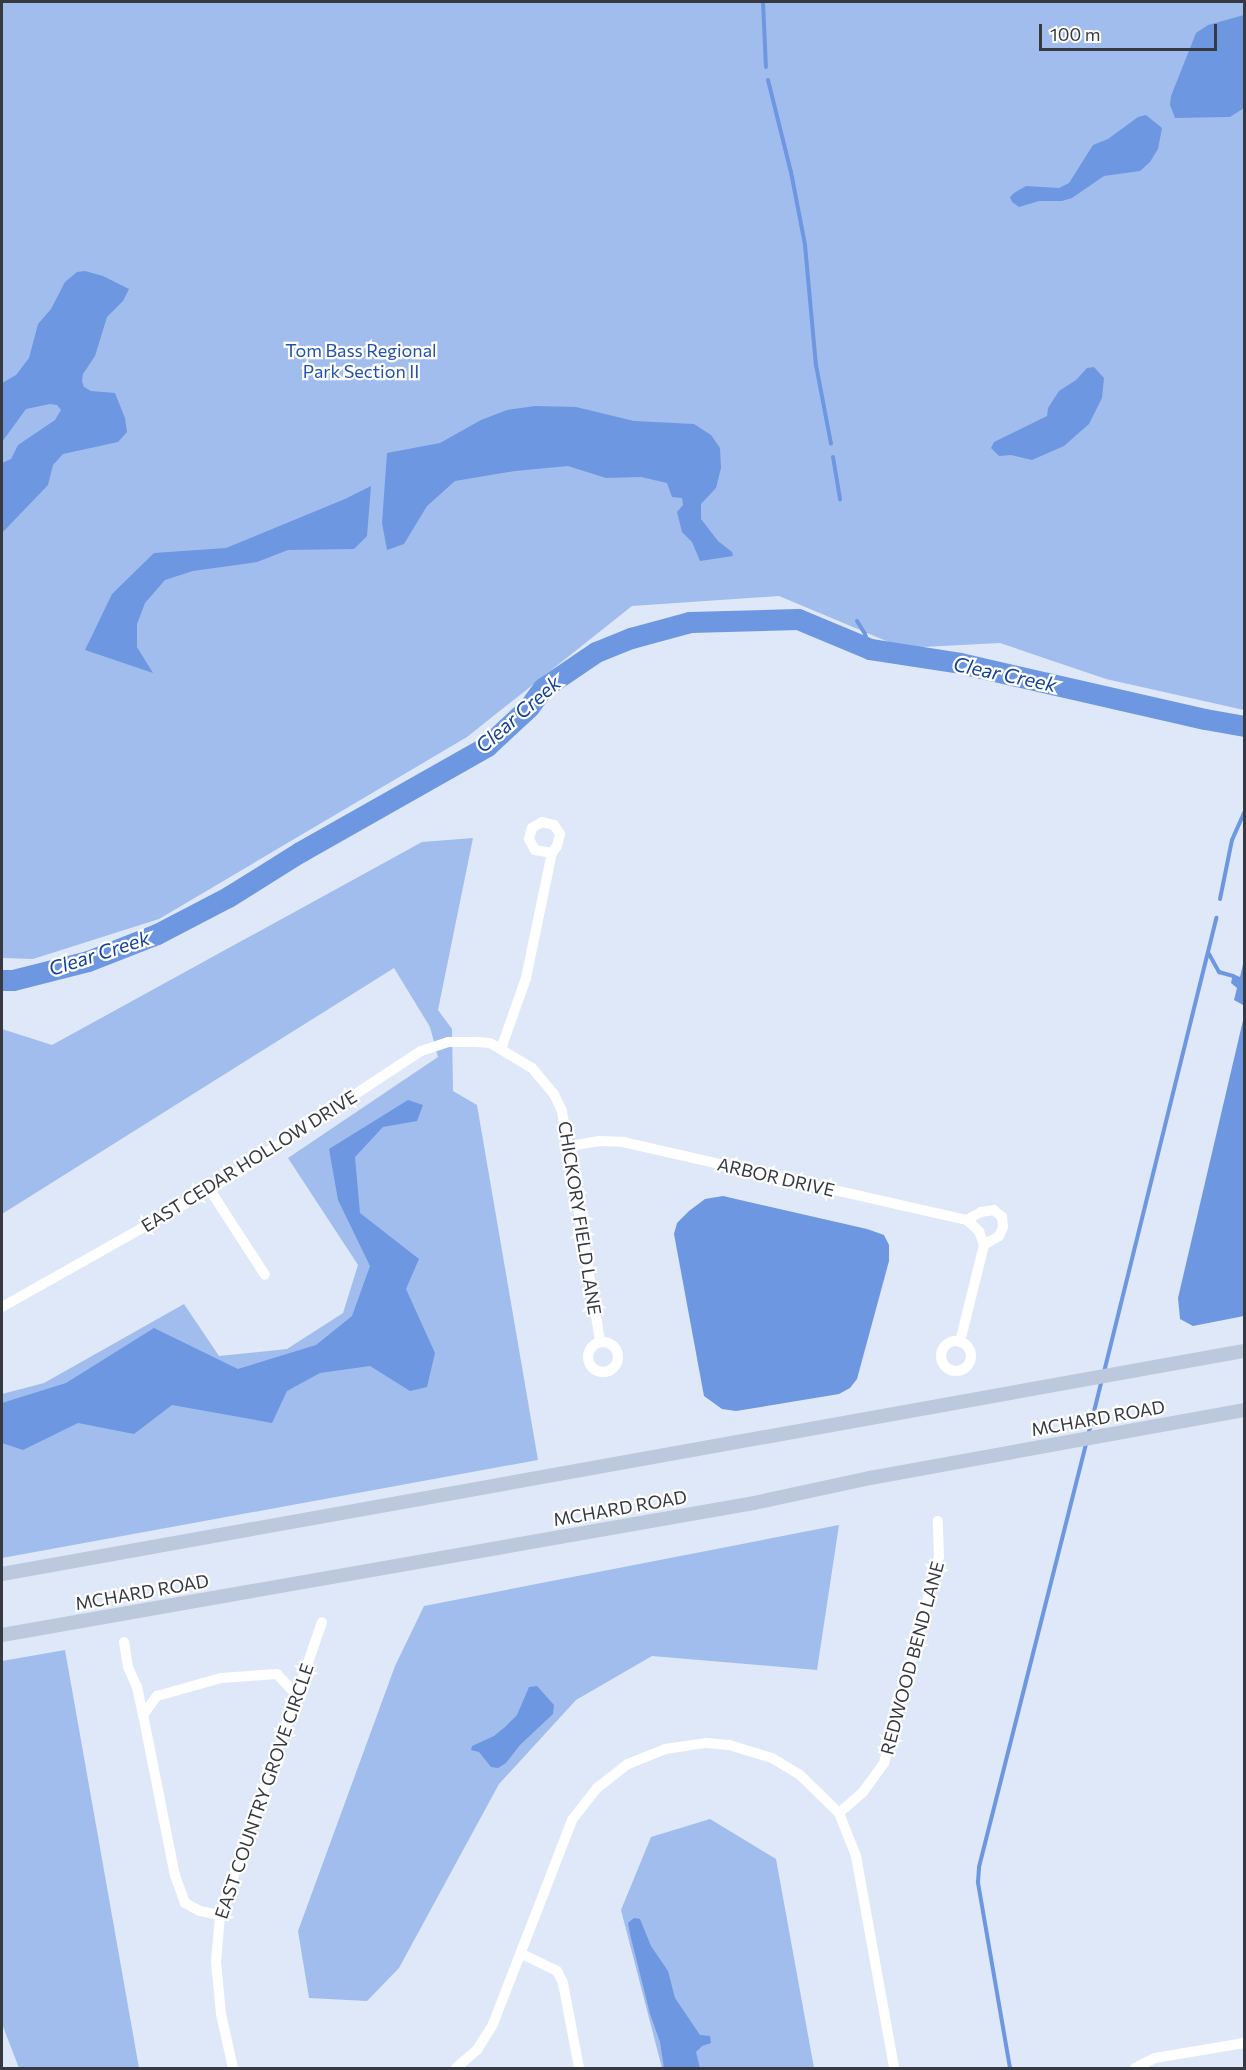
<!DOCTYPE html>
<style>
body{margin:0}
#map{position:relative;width:1246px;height:2070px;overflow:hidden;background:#dee8f8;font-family:Commissioner,sans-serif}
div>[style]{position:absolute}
.green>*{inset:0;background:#a1bdee}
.water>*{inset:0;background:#6e97e1}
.stream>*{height:4px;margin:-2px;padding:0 2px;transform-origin:2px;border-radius:2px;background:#6e97e1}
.river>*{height:21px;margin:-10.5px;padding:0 10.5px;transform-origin:10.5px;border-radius:10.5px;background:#6e97e1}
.street>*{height:10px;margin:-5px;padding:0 5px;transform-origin:5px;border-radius:5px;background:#fff}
.street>.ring{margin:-5px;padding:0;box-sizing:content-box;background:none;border:10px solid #fff;border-radius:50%}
.secondary>*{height:14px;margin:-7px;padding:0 7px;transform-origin:7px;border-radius:7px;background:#bcc9dc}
span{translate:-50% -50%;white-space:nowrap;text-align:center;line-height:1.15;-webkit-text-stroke:4.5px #fff;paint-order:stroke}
.park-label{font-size:18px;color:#2352a9}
.street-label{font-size:18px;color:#363a40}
.water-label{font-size:20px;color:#134297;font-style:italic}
.frame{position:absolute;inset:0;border:3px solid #363a40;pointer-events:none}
.scale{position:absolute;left:1039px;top:24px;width:178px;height:27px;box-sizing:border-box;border:3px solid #363a40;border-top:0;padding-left:8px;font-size:18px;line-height:21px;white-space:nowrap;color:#363a40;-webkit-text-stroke:4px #fff;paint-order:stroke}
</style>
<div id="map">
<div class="green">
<i style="clip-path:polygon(2px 2px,1244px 2px,1244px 710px,1106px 679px,1000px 643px,903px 648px,779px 596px,632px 606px,467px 737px,159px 919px,33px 959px,2px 958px)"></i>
<i style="clip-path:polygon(473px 838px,438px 1010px,452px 1029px,453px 1091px,477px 1105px,538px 1460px,2px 1558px,2px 1394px,44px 1383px,184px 1304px,219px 1356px,287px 1349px,343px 1313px,358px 1265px,288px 1158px,438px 1057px,430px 1027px,394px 968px,2px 1214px,2px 1029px,52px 1045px,422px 842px)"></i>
<i style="clip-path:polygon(839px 1525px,817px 1670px,652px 1656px,576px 1700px,499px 1784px,399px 1968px,367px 2001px,309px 1998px,298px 1931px,395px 1666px,424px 1606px)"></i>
<i style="clip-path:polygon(65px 1650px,139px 2068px,19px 2068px,2px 2024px,2px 1661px)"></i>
<i style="clip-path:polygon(710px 1819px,776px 1859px,814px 2068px,662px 2068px,621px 1910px,651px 1837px)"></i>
</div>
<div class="water">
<i style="clip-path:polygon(1244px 15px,1244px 108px,1230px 117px,1175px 118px,1170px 105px,1171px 96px,1196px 33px,1208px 25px)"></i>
<i style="clip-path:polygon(1146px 115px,1162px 128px,1158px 149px,1150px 162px,1140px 171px,1104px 176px,1072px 198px,1062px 201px,1039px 201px,1019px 207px,1012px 202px,1010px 197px,1014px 193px,1026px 186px,1059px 188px,1069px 183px,1093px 145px,1108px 139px,1138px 117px)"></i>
<i style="clip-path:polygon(85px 271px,103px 276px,129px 289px,123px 301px,107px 317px,95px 356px,83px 374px,82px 381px,84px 387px,91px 391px,115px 393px,125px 418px,127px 432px,118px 442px,63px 454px,53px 465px,48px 485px,2px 533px,2px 463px,11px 459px,18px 445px,55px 420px,61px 410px,57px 405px,50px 404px,26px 409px,2px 442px,2px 383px,16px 375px,29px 358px,38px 324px,51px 309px,65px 282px,77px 272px)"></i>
<i style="clip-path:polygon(1094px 367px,1104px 378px,1102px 398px,1089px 424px,1064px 446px,1032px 460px,1011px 455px,999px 456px,991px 448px,994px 442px,1047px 416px,1048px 408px,1059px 391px,1076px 380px,1087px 368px)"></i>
<i style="clip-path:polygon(535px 406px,576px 407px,634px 421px,694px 424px,711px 435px,720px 448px,721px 468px,716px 488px,701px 504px,701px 519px,718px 541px,732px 552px,733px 556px,700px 561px,692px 542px,682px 532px,677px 512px,683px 505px,682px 498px,672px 497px,667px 483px,641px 477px,606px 478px,568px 466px,515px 471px,455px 481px,427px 506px,404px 544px,387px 550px,382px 523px,387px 453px,440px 443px,481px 420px,507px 410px)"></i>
<i style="clip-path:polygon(371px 486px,367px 536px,354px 549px,288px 550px,257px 562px,193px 571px,165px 580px,145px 603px,137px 624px,137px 647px,153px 673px,85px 650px,112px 594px,154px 553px,226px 548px,345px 499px)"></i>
<i style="clip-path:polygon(1243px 964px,1244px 965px,1244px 1316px,1193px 1326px,1180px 1319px,1178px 1298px,1244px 1016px,1243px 1005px,1234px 1000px,1237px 988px,1231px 983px,1233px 974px,1240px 977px)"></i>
<i style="clip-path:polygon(408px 1100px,423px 1105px,417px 1121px,383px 1127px,355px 1157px,360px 1213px,419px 1259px,406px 1289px,435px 1353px,427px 1387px,410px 1391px,370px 1366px,320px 1373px,287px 1391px,272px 1423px,172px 1405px,134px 1434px,78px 1423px,23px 1450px,2px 1443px,2px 1403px,66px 1383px,154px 1328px,238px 1369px,316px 1345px,352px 1316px,370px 1266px,338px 1200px,329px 1149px)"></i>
<i style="clip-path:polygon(723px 1196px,867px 1229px,884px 1235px,889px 1245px,889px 1261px,857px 1379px,850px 1388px,839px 1394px,736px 1411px,722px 1409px,704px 1396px,674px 1234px,677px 1223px,689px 1211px,705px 1199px)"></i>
<i style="clip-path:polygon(537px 1686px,554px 1705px,553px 1714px,520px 1745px,506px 1763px,498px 1768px,491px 1767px,479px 1752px,471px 1750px,472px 1746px,494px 1736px,505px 1727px,517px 1715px,529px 1687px)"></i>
<i style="clip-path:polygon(634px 1918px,640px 1919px,651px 1946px,668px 1971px,675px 1998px,700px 2035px,710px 2036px,711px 2043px,702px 2046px,696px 2052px,700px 2068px,664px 2068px,660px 2042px,650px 2014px,630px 1934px,628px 1923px)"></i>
</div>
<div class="stream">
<i style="left:763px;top:2px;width:65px;rotate:87.4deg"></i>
<i style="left:768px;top:80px;width:95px;rotate:76deg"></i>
<i style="left:791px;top:172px;width:74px;rotate:79.1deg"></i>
<i style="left:805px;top:245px;width:121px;rotate:84.8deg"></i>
<i style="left:816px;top:365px;width:80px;rotate:79.2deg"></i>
<i style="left:833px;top:457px;width:43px;rotate:80.5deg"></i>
<i style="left:857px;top:621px;width:15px;rotate:58deg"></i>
<i style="left:865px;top:634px;width:16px;rotate:72deg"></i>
<i style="left:1220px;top:899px;width:60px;rotate:-78.5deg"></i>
<i style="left:1232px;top:840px;width:30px;rotate:-66deg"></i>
<i style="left:1209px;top:954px;width:21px;rotate:61deg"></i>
<i style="left:1219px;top:972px;width:15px;rotate:16deg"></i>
<i style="left:1104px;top:1372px;width:468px;rotate:-76.1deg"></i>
<i style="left:1088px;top:1436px;width:59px;rotate:-76.2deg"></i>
<i style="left:1010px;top:2068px;width:189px;rotate:-99.8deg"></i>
<i style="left:978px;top:1882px;width:15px;rotate:-86deg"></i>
<i style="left:979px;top:1867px;width:437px;rotate:-75.8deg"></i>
</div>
<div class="river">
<i style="left:2px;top:980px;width:11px"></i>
<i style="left:13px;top:980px;width:77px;rotate:-14.2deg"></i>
<i style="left:88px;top:961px;width:74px;rotate:-21.4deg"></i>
<i style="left:157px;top:934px;width:80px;rotate:-27.5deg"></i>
<i style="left:228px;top:897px;width:85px;rotate:-32deg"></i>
<i style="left:300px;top:852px;width:215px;rotate:-29.5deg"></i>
<i style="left:487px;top:746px;width:57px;rotate:-42.9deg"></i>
<i style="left:529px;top:707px;width:24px;rotate:-54deg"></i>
<i style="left:543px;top:688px;width:64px;rotate:-34.2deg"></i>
<i style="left:596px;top:652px;width:38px;rotate:-22deg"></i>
<i style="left:631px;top:638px;width:61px;rotate:-15.2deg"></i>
<i style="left:690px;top:622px;width:108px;rotate:-1.6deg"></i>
<i style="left:798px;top:619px;width:78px;rotate:22.6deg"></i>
<i style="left:870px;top:649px;width:91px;rotate:8.8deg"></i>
<i style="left:960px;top:663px;width:251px;rotate:12.9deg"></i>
<i style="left:1205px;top:719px;width:40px;rotate:10deg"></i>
</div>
<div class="street">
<i style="left:542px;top:822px;width:12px;rotate:14deg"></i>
<i style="left:554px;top:825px;width:11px;rotate:56deg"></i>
<i style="left:560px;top:834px;width:12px;rotate:104deg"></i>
<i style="left:557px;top:846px;width:9px;rotate:126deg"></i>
<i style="left:552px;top:853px;width:17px;rotate:-170deg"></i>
<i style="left:535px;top:850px;width:13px;rotate:-119deg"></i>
<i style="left:529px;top:839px;width:11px;rotate:-75deg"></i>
<i style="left:532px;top:828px;width:12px;rotate:-31deg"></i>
<i style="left:501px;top:1049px;width:75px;rotate:-70.6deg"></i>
<i style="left:526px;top:978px;width:128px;rotate:-78.3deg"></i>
<i style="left:569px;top:1146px;width:30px;rotate:-9deg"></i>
<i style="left:599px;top:1141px;width:24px;rotate:2deg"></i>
<i style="left:623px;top:1142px;width:353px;rotate:12.8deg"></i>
<i style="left:967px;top:1220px;width:16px;rotate:43deg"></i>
<i style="left:979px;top:1231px;width:15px;rotate:70deg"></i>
<i style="left:984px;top:1245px;width:100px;rotate:103.9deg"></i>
<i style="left:210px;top:1190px;width:101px;rotate:57.1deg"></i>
<i style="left:967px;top:1220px;width:16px;rotate:-30deg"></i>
<i style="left:981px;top:1212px;width:13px;rotate:-9deg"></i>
<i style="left:994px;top:1210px;width:11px;rotate:41deg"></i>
<i style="left:1002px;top:1217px;width:10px;rotate:84deg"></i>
<i style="left:1003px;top:1227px;width:10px;rotate:114deg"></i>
<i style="left:999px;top:1236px;width:17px;rotate:149deg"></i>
<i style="left:2px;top:1307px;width:239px;rotate:-29.4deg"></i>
<i style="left:210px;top:1190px;width:253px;rotate:-33.4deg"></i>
<i style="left:421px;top:1051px;width:28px;rotate:-18deg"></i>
<i style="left:448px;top:1042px;width:28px"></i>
<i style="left:476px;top:1042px;width:14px;rotate:4deg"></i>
<i style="left:490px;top:1043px;width:49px;rotate:30.8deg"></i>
<i style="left:532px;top:1068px;width:34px;rotate:50deg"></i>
<i style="left:554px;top:1094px;width:19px;rotate:65deg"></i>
<i style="left:562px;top:1111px;width:233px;rotate:80.6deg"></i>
<i class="ring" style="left:941px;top:1341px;width:20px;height:20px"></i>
<i class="ring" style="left:588px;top:1342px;width:20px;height:20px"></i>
<i style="left:124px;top:1642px;width:25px;rotate:81deg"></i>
<i style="left:128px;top:1667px;width:22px;rotate:66deg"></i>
<i style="left:137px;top:1687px;width:29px;rotate:78deg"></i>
<i style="left:839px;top:1813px;width:32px;rotate:-41deg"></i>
<i style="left:863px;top:1792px;width:36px;rotate:-54deg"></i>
<i style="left:884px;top:1763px;width:213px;rotate:-75.1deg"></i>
<i style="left:939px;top:1557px;width:36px;rotate:-92deg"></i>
<i style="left:220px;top:1915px;width:20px;rotate:-169deg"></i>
<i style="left:200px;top:1911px;width:17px;rotate:-152deg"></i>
<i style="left:185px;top:1903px;width:29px;rotate:-110deg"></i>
<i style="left:175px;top:1876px;width:164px;rotate:-101.2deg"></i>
<i style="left:143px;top:1715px;width:24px;rotate:-54deg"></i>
<i style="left:157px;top:1696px;width:66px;rotate:-15.7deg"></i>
<i style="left:221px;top:1678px;width:56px;rotate:-4.1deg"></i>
<i style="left:277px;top:1674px;width:26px;rotate:47deg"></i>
<i style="left:522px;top:1954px;width:39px;rotate:26deg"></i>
<i style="left:557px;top:1971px;width:13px;rotate:63deg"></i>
<i style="left:563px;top:1983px;width:86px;rotate:79.3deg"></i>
<i style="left:233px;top:2068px;width:55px;rotate:-102.5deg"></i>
<i style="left:221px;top:2014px;width:52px;rotate:-95.5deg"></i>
<i style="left:216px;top:1962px;width:47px;rotate:-85.1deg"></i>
<i style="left:220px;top:1915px;width:310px;rotate:-70.8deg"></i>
<i style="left:456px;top:2068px;width:28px;rotate:-41deg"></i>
<i style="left:477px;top:2050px;width:31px;rotate:-58deg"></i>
<i style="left:493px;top:2024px;width:219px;rotate:-68.8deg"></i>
<i style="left:572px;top:1820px;width:41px;rotate:-52deg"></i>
<i style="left:597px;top:1788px;width:39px;rotate:-38deg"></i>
<i style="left:628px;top:1764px;width:40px;rotate:-22deg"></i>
<i style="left:665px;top:1749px;width:41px;rotate:-8.3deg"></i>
<i style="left:706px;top:1743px;width:23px;rotate:5deg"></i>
<i style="left:729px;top:1745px;width:45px;rotate:16.8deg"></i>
<i style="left:772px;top:1758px;width:31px;rotate:31deg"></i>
<i style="left:799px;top:1774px;width:56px;rotate:44.3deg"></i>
<i style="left:839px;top:1813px;width:46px;rotate:68.4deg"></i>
<i style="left:856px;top:1856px;width:215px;rotate:79.8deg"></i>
<i style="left:1135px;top:2068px;width:22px;rotate:-27deg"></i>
<i style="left:1155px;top:2058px;width:90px;rotate:-9.6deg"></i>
</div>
<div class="secondary">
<i style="left:2px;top:1574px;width:1262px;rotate:-10.18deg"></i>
<i style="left:2px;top:1635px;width:763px;rotate:-9.96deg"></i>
<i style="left:754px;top:1503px;width:119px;rotate:-12.2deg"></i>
<i style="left:870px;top:1478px;width:380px;rotate:-10.3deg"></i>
</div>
<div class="park-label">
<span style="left:361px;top:361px">Tom Bass Regional<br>Park Section II</span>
</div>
<div class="street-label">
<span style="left:249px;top:1161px;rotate:-32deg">EAST CEDAR HOLLOW DRIVE</span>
<span style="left:776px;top:1177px;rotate:13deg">ARBOR DRIVE</span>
<span style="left:580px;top:1218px;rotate:81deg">CHICKORY FIELD LANE</span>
<span style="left:1098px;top:1418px;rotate:-10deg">MCHARD ROAD</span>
<span style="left:620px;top:1508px;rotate:-10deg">MCHARD ROAD</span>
<span style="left:142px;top:1592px;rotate:-10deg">MCHARD ROAD</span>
<span style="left:912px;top:1658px;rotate:-75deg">REDWOOD BEND LANE</span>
<span style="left:264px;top:1791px;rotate:-71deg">EAST COUNTRY GROVE CIRCLE</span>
</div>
<div class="water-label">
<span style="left:1005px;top:674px;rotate:12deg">Clear Creek</span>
<span style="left:518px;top:714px;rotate:-41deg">Clear Creek</span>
<span style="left:99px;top:953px;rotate:-18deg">Clear Creek</span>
</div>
<div class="frame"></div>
<div class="scale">100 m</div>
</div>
